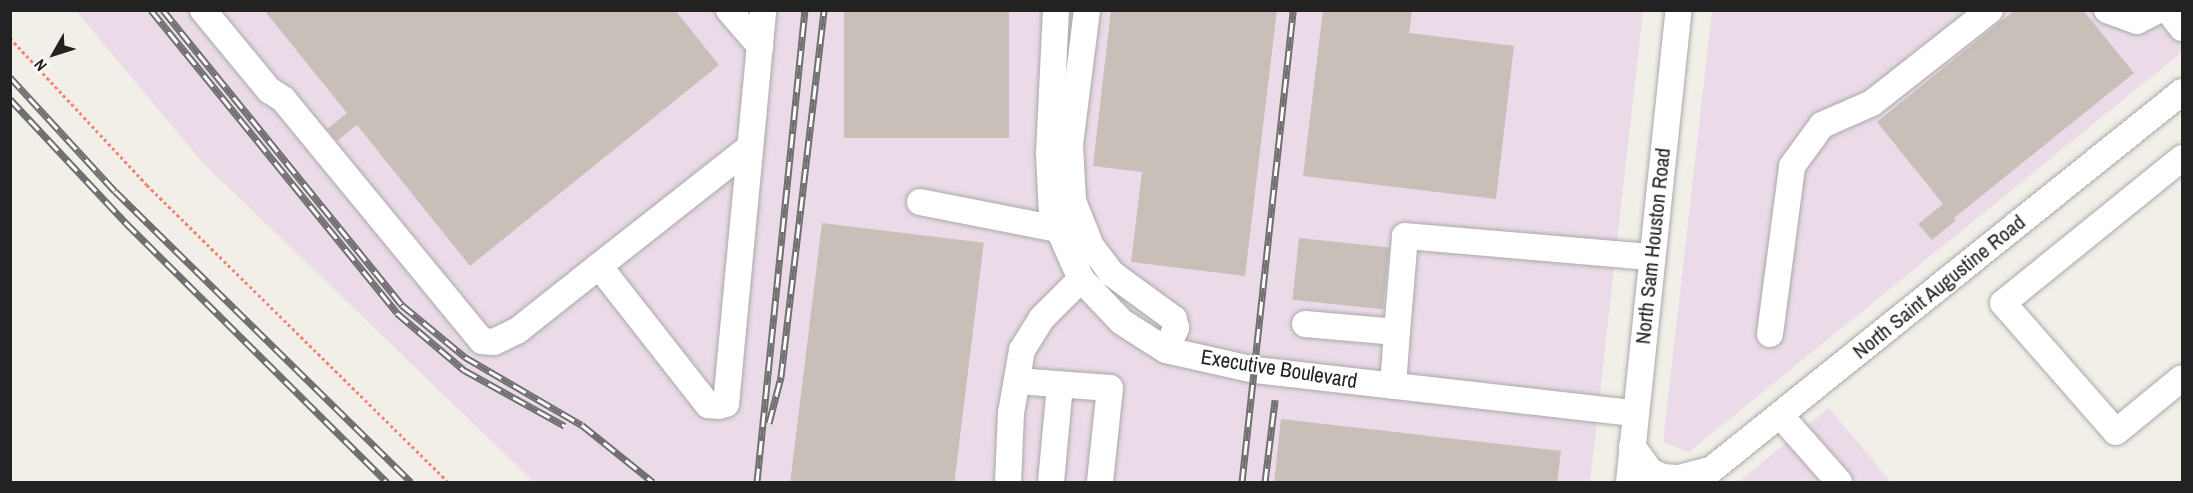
<!DOCTYPE html>
<style>
body{margin:0}
#map{position:relative;width:2193px;height:493px;overflow:hidden;background:#f2efe9;font-family:"Archivo Narrow",sans-serif}
div>[style]{position:absolute}
.industrial>*{inset:0;background:#ebdbe8}
.building>*{inset:0;background:#c7bfb8;transform-origin:0 0}
.path>*{height:3px;margin-top:-1.5px;transform-origin:0;background:repeating-linear-gradient(90deg,#fa8072 0 3px,transparent 0 6px)}
.roads{filter:drop-shadow(0 0 2px #a9a9a9) drop-shadow(0 0 2px #a9a9a9)}
.minor>*{height:26px;margin:-13px;padding:0 13px;transform-origin:13px;border-radius:13px;background:#fff}
.rail>*{height:7px;margin-top:-3.5px;transform-origin:0;background:repeating-linear-gradient(90deg,#fff 0 14px,#707070 0 28px);box-sizing:border-box;border-block:2px solid #707070}
span{translate:-50% -50%;white-space:nowrap;text-align:center;line-height:1.15;-webkit-text-stroke:4.5px #fff;paint-order:stroke}
.street-label{font-size:21px;color:#222}
.frame{position:absolute;inset:0;border:12px solid #222;pointer-events:none}
.north{position:absolute;left:24px;top:24px;width:60px;height:60px;-webkit-text-stroke:4px #fff;paint-order:stroke;rotate:231deg;font-size:16px;font-weight:700;line-height:24px;text-align:center;color:#222}
.north::after{content:'';display:block;margin:auto;width:21px;height:27px;background:#222;clip-path:polygon(50% 0,100% 100%,50% 72%,0 100%)}
</style>
<div id="map">
<div class="industrial">
<i style="clip-path:polygon(76px 11px,1643px 11px,1590px 482px,534px 482px,202px 162px)"></i>
<i style="clip-path:polygon(1712px 11px,2182px 11px,2182px 52px,1689px 452px,1663px 442px)"></i>
<i style="clip-path:polygon(1829px 408px,1891px 482px,1738px 482px)"></i>
</div>
<div class="building">
<i style="clip-path:polygon(264px 10px,675px 10px,719px 65px,470px 266px,357px 125px,337px 141px,327px 129px,347px 113px)"></i>
<i style="left:844px;top:10px;width:165px;height:128px"></i>
<i style="clip-path:polygon(1111px 10px,1277px 10px,1245px 276px,1131px 262px,1142px 172px,1093px 166px)"></i>
<i style="clip-path:polygon(1323px 10px,1412px 10px,1409px 33px,1514px 46px,1496px 199px,1303px 176px)"></i>
<i style="clip-path:polygon(2015px 10px,2083px 10px,2134px 73px,1954px 218px,1956px 220px,1932px 240px,1918px 224px,1943px 204px,1877px 122px)"></i>
<i style="left:822px;top:223px;width:163px;height:262px;rotate:7deg"></i>
<i style="left:1299px;top:238px;width:91px;height:62px;rotate:6deg"></i>
<i style="clip-path:polygon(1281px 419px,1561px 451px,1557px 483px,1274px 483px)"></i>
</div>
<div class="path">
<i style="left:10px;top:38px;width:201px;rotate:47deg"></i>
<i style="left:147px;top:185px;width:423px;rotate:44.6deg"></i>
</div>
<div class="roads">
<div class="minor">
<i style="left:203px;top:10px;width:104px;rotate:50.5deg"></i>
<i style="left:269px;top:90px;width:17px;rotate:33deg"></i>
<i style="left:283px;top:99px;width:313px;rotate:50.6deg"></i>
<i style="left:482px;top:341px;width:12px;rotate:5deg"></i>
<i style="left:494px;top:342px;width:25px;rotate:-26deg"></i>
<i style="left:517px;top:331px;width:105px;rotate:-38.4deg"></i>
<i style="left:599px;top:266px;width:177px;rotate:51.9deg"></i>
<i style="left:708px;top:405px;width:11px;rotate:5deg"></i>
<i style="left:719px;top:406px;width:7px;rotate:-16deg"></i>
<i style="left:726px;top:404px;width:396px;rotate:-84.6deg"></i>
<i style="left:729px;top:10px;width:48px;rotate:49.3deg"></i>
<i style="left:1056px;top:10px;width:143px;rotate:92.8deg"></i>
<i style="left:1049px;top:153px;width:61px;rotate:87.2deg"></i>
<i style="left:1052px;top:214px;width:71px;rotate:66deg"></i>
<i style="left:1081px;top:279px;width:59px;rotate:46.4deg"></i>
<i style="left:1122px;top:322px;width:52px;rotate:32.5deg"></i>
<i style="left:1166px;top:350px;width:91px;rotate:12.7deg"></i>
<i style="left:1255px;top:370px;width:381px;rotate:6.5deg"></i>
<i style="left:1087px;top:10px;width:136px;rotate:97.2deg"></i>
<i style="left:1070px;top:145px;width:56px;rotate:86.9deg"></i>
<i style="left:1073px;top:201px;width:48px;rotate:68.2deg"></i>
<i style="left:1091px;top:246px;width:34px;rotate:53deg"></i>
<i style="left:1111px;top:273px;width:78px;rotate:36.1deg"></i>
<i style="left:1174px;top:319px;width:9px;rotate:77deg"></i>
<i style="left:1176px;top:328px;width:24px;rotate:114deg"></i>
<i style="left:2107px;top:10px;width:32px;rotate:20deg"></i>
<i style="left:2137px;top:21px;width:25px;rotate:-27deg"></i>
<i style="left:2168px;top:10px;width:23px;rotate:52deg"></i>
<i style="left:2182px;top:158px;width:230px;rotate:141deg"></i>
<i style="left:2003px;top:303px;width:171px;rotate:48.8deg"></i>
<i style="left:2116px;top:432px;width:85px;rotate:-39.3deg"></i>
<i style="left:920px;top:202px;width:140px;rotate:11.1deg"></i>
<i style="left:599px;top:266px;width:192px;rotate:-38.2deg"></i>
<i style="left:1305px;top:324px;width:92px;rotate:5deg"></i>
<i style="left:1397px;top:332px;width:96px;rotate:-85.2deg"></i>
<i style="left:1405px;top:236px;width:247px;rotate:4.9deg"></i>
<i style="left:1770px;top:334px;width:169px;rotate:-82.5deg"></i>
<i style="left:1792px;top:166px;width:51px;rotate:-53.8deg"></i>
<i style="left:1822px;top:125px;width:55px;rotate:-23.7deg"></i>
<i style="left:1872px;top:103px;width:150px;rotate:-38.2deg"></i>
<i style="left:1017px;top:381px;width:93px;rotate:4.3deg"></i>
<i style="left:1110px;top:388px;width:95px;rotate:96.1deg"></i>
<i style="left:1393px;top:386px;width:54px;rotate:-85.8deg"></i>
<i style="left:1780px;top:415px;width:89px;rotate:48.6deg"></i>
<i style="left:1632px;top:446px;width:31px;rotate:54deg"></i>
<i style="left:1650px;top:471px;width:14px;rotate:25deg"></i>
<i style="left:1663px;top:477px;width:16px;rotate:4deg"></i>
<i style="left:1679px;top:478px;width:34px;rotate:-15deg"></i>
<i style="left:1008px;top:482px;width:69px;rotate:-87.5deg"></i>
<i style="left:1011px;top:413px;width:64px;rotate:-80.1deg"></i>
<i style="left:1022px;top:350px;width:36px;rotate:-58deg"></i>
<i style="left:1041px;top:319px;width:57px;rotate:-45deg"></i>
<i style="left:1051px;top:482px;width:97px;rotate:-84.7deg"></i>
<i style="left:1629px;top:482px;width:475px;rotate:-84deg"></i>
<i style="left:1696px;top:482px;width:623px;rotate:-38.75deg"></i>
</div>
</div>
<div class="rail">
<i style="left:151px;top:10px;width:390px;rotate:50.9deg"></i>
<i style="left:397px;top:313px;width:88px;rotate:40.4deg"></i>
<i style="left:464px;top:370px;width:115px;rotate:29deg"></i>
<i style="left:163px;top:10px;width:380px;rotate:51deg"></i>
<i style="left:402px;top:305px;width:82px;rotate:39.5deg"></i>
<i style="left:465px;top:357px;width:135px;rotate:30.2deg"></i>
<i style="left:582px;top:425px;width:91px;rotate:38.8deg"></i>
<i style="left:10px;top:77px;width:155px;rotate:47.4deg"></i>
<i style="left:115px;top:191px;width:415px;rotate:44.5deg"></i>
<i style="left:10px;top:99px;width:170px;rotate:46.9deg"></i>
<i style="left:126px;top:223px;width:368px;rotate:44.8deg"></i>
<i style="left:769px;top:423px;width:48px;rotate:-75.4deg"></i>
<i style="left:781px;top:377px;width:370px;rotate:-83.3deg"></i>
<i style="left:757px;top:482px;width:474px;rotate:-84.2deg"></i>
<i style="left:1242px;top:482px;width:475px;rotate:-83.8deg"></i>
<i style="left:1265px;top:482px;width:83px;rotate:-83deg"></i>
</div>
<div class="street-label">
<span style="left:1653px;top:246px;rotate:-84deg">North Sam Houston Road</span>
<span style="left:1939px;top:287px;rotate:-39deg">North Saint Augustine Road</span>
<span style="left:1279px;top:369px;rotate:9deg">Executive Boulevard</span>
</div>
<div class="frame"></div>
<div class="north">N</div>
</div>
